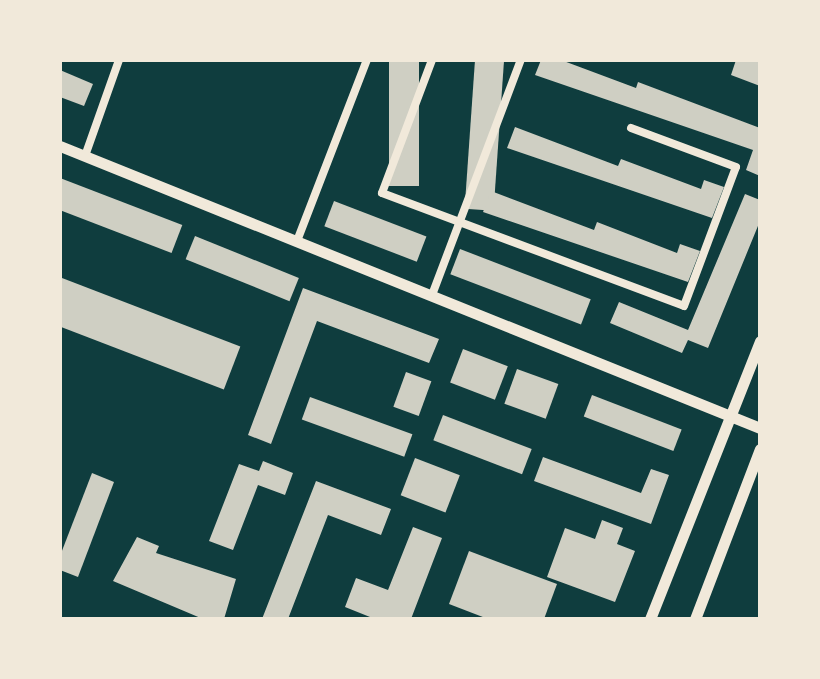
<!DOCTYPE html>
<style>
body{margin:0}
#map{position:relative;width:820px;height:679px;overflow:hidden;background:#0f3d3e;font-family:Roboto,sans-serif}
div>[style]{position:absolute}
.building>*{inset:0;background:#cfcfc3;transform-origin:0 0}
.minor>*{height:8px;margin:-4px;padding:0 4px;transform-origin:4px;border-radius:4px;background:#f1e9da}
.tertiary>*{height:11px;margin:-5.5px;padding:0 5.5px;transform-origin:5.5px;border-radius:5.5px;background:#f1e9da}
span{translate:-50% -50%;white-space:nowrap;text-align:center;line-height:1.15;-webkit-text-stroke:7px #f1e9da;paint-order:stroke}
.frame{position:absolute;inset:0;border:62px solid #f1e9da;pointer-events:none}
</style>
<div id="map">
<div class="building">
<i style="left:389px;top:60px;width:30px;height:126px"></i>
<i style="left:475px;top:60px;width:29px;height:149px;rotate:4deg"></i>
<i style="clip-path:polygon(541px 60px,561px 60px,636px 88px,638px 82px,760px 128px,760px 176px,746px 170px,753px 150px,535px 75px)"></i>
<i style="clip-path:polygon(736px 60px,760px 60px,760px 86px,731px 75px)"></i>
<i style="clip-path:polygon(60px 70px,93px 84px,84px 106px,60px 97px)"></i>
<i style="clip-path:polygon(515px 127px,618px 166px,621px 159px,701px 189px,704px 180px,724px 187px,712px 218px,507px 148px)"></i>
<i style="left:60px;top:178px;width:131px;height:30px;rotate:21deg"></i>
<i style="clip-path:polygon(491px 191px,594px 230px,597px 222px,677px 253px,680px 244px,700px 251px,688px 282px,483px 212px)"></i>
<i style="clip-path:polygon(745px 194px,760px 200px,760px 221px,708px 348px,688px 340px,682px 353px,610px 323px,619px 302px,688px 330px)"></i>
<i style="left:334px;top:201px;width:99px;height:27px;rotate:21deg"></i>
<i style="left:195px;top:236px;width:112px;height:25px;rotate:22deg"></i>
<i style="left:460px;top:249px;width:140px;height:27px;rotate:21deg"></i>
<i style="left:62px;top:278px;width:191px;height:46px;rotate:21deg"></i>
<i style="clip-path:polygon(303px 288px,439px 339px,429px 363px,317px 321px,271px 444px,248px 435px)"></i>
<i style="left:463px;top:349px;width:48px;height:36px;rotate:21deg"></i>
<i style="left:517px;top:369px;width:44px;height:37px;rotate:20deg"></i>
<i style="left:406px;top:372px;width:27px;height:37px;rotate:20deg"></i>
<i style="left:592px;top:395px;width:96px;height:23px;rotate:21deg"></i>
<i style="left:310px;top:397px;width:109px;height:24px;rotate:20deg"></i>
<i style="left:443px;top:415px;width:95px;height:27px;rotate:21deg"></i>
<i style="clip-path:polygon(543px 457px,641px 493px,651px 469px,669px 475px,651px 524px,534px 481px)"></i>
<i style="left:415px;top:458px;width:48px;height:40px;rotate:21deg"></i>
<i style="clip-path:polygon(263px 461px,293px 473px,285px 495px,258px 485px,233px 550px,209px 541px,239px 464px,259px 471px)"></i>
<i style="clip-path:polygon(92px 473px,114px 482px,78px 577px,60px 570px,60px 556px)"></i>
<i style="clip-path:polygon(316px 481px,391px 509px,381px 535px,328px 515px,288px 619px,262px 619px)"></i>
<i style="clip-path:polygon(602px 520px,623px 528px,617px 544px,635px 551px,615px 602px,547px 577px,565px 528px,595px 539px)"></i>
<i style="clip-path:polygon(413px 527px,442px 538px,411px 619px,375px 619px,345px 607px,356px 578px,388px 590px)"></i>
<i style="clip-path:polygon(137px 537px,159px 546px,156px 553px,236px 579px,224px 619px,203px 619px,113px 581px)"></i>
<i style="clip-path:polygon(469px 551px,557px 584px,544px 619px,488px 619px,449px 604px)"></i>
</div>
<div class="minor">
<i style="left:432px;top:60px;width:142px;rotate:110.6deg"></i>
<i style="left:382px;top:193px;width:322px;rotate:20.5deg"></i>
<i style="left:684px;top:306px;width:148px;rotate:-69.5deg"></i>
<i style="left:736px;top:167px;width:112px;rotate:-159.6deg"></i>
<i style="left:85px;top:156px;width:102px;rotate:-70.5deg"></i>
<i style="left:297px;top:241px;width:194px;rotate:-68.9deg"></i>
<i style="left:432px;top:295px;width:251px;rotate:-69.3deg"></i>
</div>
<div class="tertiary">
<i style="left:60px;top:146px;width:755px;rotate:21.94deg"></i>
<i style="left:650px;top:619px;width:299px;rotate:-68.4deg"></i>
<i style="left:695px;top:619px;width:182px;rotate:-69.1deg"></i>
</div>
<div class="frame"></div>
</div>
